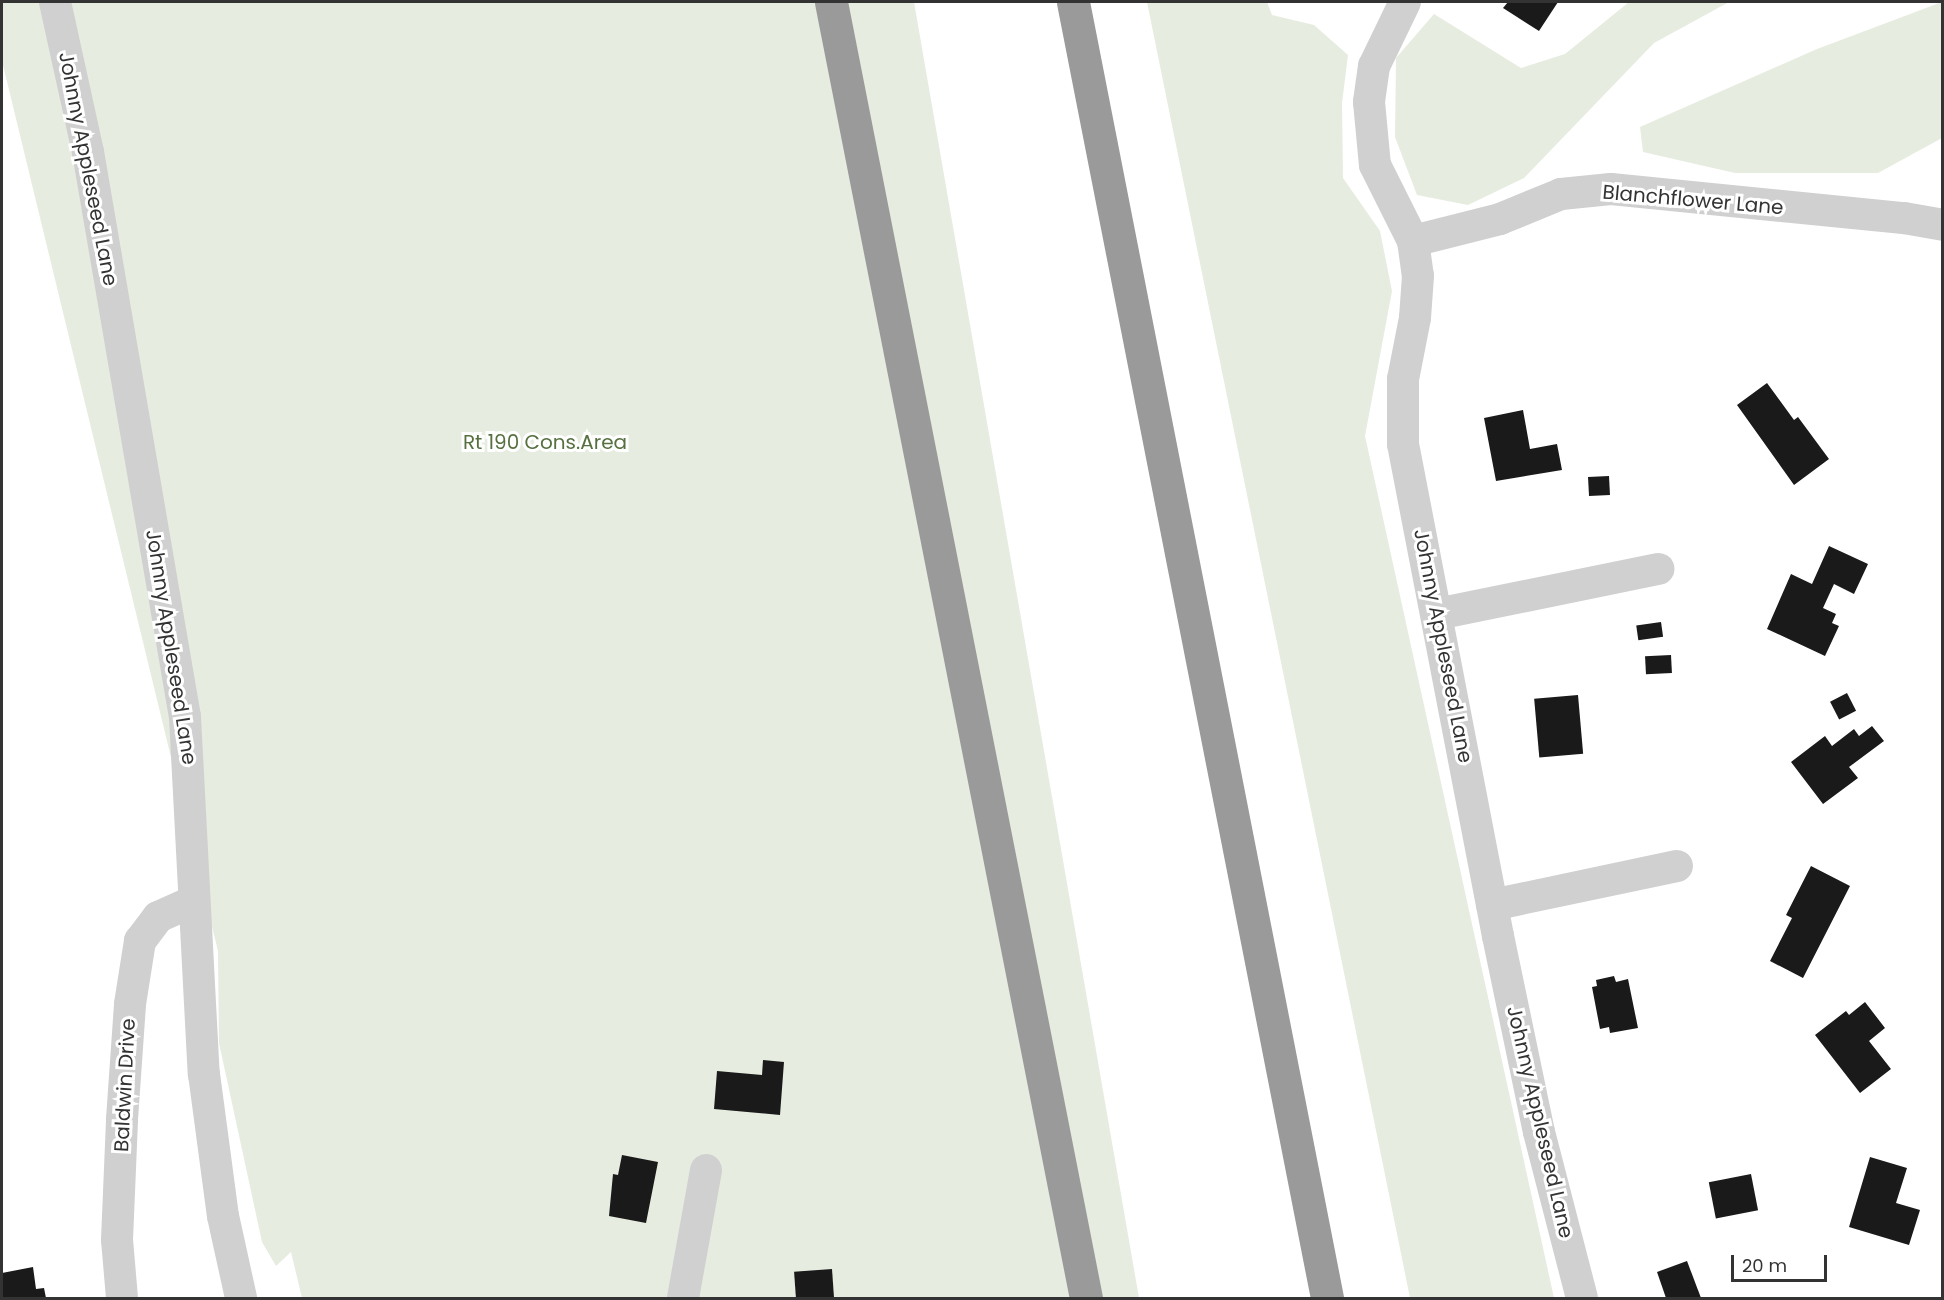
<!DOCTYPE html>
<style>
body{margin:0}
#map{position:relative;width:1944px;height:1300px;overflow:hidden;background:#fff;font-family:Poppins,sans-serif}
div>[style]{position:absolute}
.green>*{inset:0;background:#e6ecdf}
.building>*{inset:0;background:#1a1a1a;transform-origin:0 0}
.street>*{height:32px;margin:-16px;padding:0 16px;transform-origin:16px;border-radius:16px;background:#d0d0d0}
.highway>*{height:33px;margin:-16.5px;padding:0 16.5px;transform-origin:16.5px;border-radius:16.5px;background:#9a9a9a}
span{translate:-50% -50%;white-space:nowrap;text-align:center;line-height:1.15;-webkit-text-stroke:6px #fff;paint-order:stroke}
.street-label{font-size:20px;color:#333}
.park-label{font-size:20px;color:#56703f}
.frame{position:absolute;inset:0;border:3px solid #333;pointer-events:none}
.scale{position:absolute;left:1731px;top:1255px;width:96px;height:27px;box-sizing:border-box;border:3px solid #333;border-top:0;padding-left:8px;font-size:18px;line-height:21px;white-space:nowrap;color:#333;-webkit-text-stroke:4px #fff;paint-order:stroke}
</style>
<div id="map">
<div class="green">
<i style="clip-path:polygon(2px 2px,914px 2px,1139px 1298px,302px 1298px,291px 1252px,276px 1266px,262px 1242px,219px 1043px,218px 951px,2px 61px)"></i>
<i style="clip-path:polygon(1147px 2px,1267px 2px,1272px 15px,1314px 25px,1348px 55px,1342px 103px,1343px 178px,1380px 231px,1392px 291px,1365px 436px,1554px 1298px,1410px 1298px)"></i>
<i style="clip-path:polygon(1629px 2px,1729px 2px,1654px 43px,1524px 178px,1468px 205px,1417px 195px,1395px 137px,1396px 58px,1434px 14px,1521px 68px,1565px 54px)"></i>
<i style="clip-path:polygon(1942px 2px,1942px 138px,1878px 173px,1735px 173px,1643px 152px,1640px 127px,1817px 49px)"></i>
</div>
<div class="building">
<i style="clip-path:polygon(1508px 2px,1558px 2px,1539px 31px,1503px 8px)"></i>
<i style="clip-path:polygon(1767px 383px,1794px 420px,1798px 417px,1829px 459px,1794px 485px,1737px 405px)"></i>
<i style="clip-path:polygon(1523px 410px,1530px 449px,1557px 444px,1562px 470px,1496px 481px,1484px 418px)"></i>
<i style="left:1609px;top:476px;width:19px;height:21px;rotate:87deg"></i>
<i style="clip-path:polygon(1829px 546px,1868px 564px,1854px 594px,1834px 584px,1823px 608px,1836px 614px,1832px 623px,1839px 626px,1825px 656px,1767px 629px,1791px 574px,1812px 584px)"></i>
<i style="left:1661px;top:622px;width:15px;height:25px;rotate:82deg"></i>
<i style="left:1671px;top:655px;width:18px;height:26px;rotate:87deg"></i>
<i style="left:1847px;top:693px;width:20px;height:19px;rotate:63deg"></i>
<i style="left:1578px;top:695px;width:59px;height:44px;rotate:85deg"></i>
<i style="clip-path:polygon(1872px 726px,1884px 741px,1849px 767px,1858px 778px,1823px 804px,1791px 762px,1825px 736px,1832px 746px,1854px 729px,1859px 736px)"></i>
<i style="clip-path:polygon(1811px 866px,1850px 886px,1803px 978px,1770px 961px,1792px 918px,1786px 915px)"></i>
<i style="clip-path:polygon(1614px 976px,1616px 982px,1628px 979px,1638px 1028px,1610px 1033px,1609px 1027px,1600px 1029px,1592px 987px,1597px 986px,1596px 980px)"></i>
<i style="clip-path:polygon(1865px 1002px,1885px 1028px,1869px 1041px,1891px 1069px,1860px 1093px,1815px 1035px,1846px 1011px,1849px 1015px)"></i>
<i style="clip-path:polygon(763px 1060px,784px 1062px,780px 1115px,714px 1109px,717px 1071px,762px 1075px)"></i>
<i style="clip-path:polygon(622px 1155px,658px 1162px,646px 1223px,609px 1216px,613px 1174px,618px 1175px)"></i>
<i style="clip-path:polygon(1870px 1157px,1907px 1168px,1896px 1203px,1920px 1210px,1909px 1245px,1849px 1227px)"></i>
<i style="left:1751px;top:1174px;width:37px;height:43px;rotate:79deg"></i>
<i style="clip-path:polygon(1687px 1261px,1701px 1298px,1666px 1298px,1657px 1272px)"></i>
<i style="clip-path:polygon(33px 1267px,36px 1289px,44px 1288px,46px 1298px,2px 1298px,2px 1273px)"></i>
<i style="left:832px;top:1269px;width:28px;height:38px;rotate:86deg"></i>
</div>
<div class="street">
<i style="left:55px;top:2px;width:154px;rotate:77.6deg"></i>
<i style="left:88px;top:152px;width:573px;rotate:80.26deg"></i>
<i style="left:185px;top:717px;width:358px;rotate:87deg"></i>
<i style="left:204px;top:1074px;width:143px;rotate:82.4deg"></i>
<i style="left:223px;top:1216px;width:84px;rotate:77.6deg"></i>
<i style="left:1405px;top:2px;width:71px;rotate:115.8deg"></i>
<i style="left:1374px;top:66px;width:36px;rotate:98deg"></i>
<i style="left:1369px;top:102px;width:63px;rotate:84.6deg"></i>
<i style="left:1375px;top:165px;width:85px;rotate:63.4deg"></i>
<i style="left:1413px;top:241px;width:35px;rotate:82deg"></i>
<i style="left:1418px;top:276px;width:42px;rotate:94.1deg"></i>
<i style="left:1415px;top:318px;width:62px;rotate:101.1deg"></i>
<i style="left:1403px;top:379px;width:65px;rotate:90deg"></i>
<i style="left:1403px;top:444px;width:501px;rotate:79.07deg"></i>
<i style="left:1498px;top:936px;width:200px;rotate:78.2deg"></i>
<i style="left:1539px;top:1132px;width:171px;rotate:75.5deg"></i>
<i style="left:1413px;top:241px;width:90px;rotate:-14.2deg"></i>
<i style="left:1500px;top:219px;width:66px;rotate:-22.3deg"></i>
<i style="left:1561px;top:194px;width:50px;rotate:-5.7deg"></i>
<i style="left:1611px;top:189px;width:294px;rotate:5.7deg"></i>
<i style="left:1904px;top:218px;width:39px;rotate:10deg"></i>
<i style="left:1437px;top:614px;width:226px;rotate:-11.5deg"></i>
<i style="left:1492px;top:905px;width:189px;rotate:-11.9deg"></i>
<i style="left:122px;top:1298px;width:58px;rotate:-94.9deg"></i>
<i style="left:117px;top:1240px;width:121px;rotate:-87.6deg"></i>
<i style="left:122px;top:1119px;width:115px;rotate:-86deg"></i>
<i style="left:130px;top:1004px;width:64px;rotate:-81deg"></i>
<i style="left:140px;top:941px;width:30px;rotate:-53deg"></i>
<i style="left:158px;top:917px;width:39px;rotate:-24deg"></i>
<i style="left:683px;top:1298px;width:130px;rotate:-79.8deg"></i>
</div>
<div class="highway">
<i style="left:831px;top:2px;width:1321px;rotate:78.87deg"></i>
<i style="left:1073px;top:2px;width:1321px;rotate:78.91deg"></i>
</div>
<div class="street-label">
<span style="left:88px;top:169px;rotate:79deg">Johnny Appleseed Lane</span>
<span style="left:1693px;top:200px;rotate:5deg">Blanchflower Lane</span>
<span style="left:1443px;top:646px;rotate:79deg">Johnny Appleseed Lane</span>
<span style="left:171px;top:647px;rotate:81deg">Johnny Appleseed Lane</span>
<span style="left:125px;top:1085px;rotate:-87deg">Baldwin Drive</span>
<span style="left:1540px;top:1122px;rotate:77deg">Johnny Appleseed Lane</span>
</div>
<div class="park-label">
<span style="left:545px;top:442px">Rt 190 Cons.Area</span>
</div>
<div class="frame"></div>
<div class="scale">20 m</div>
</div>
